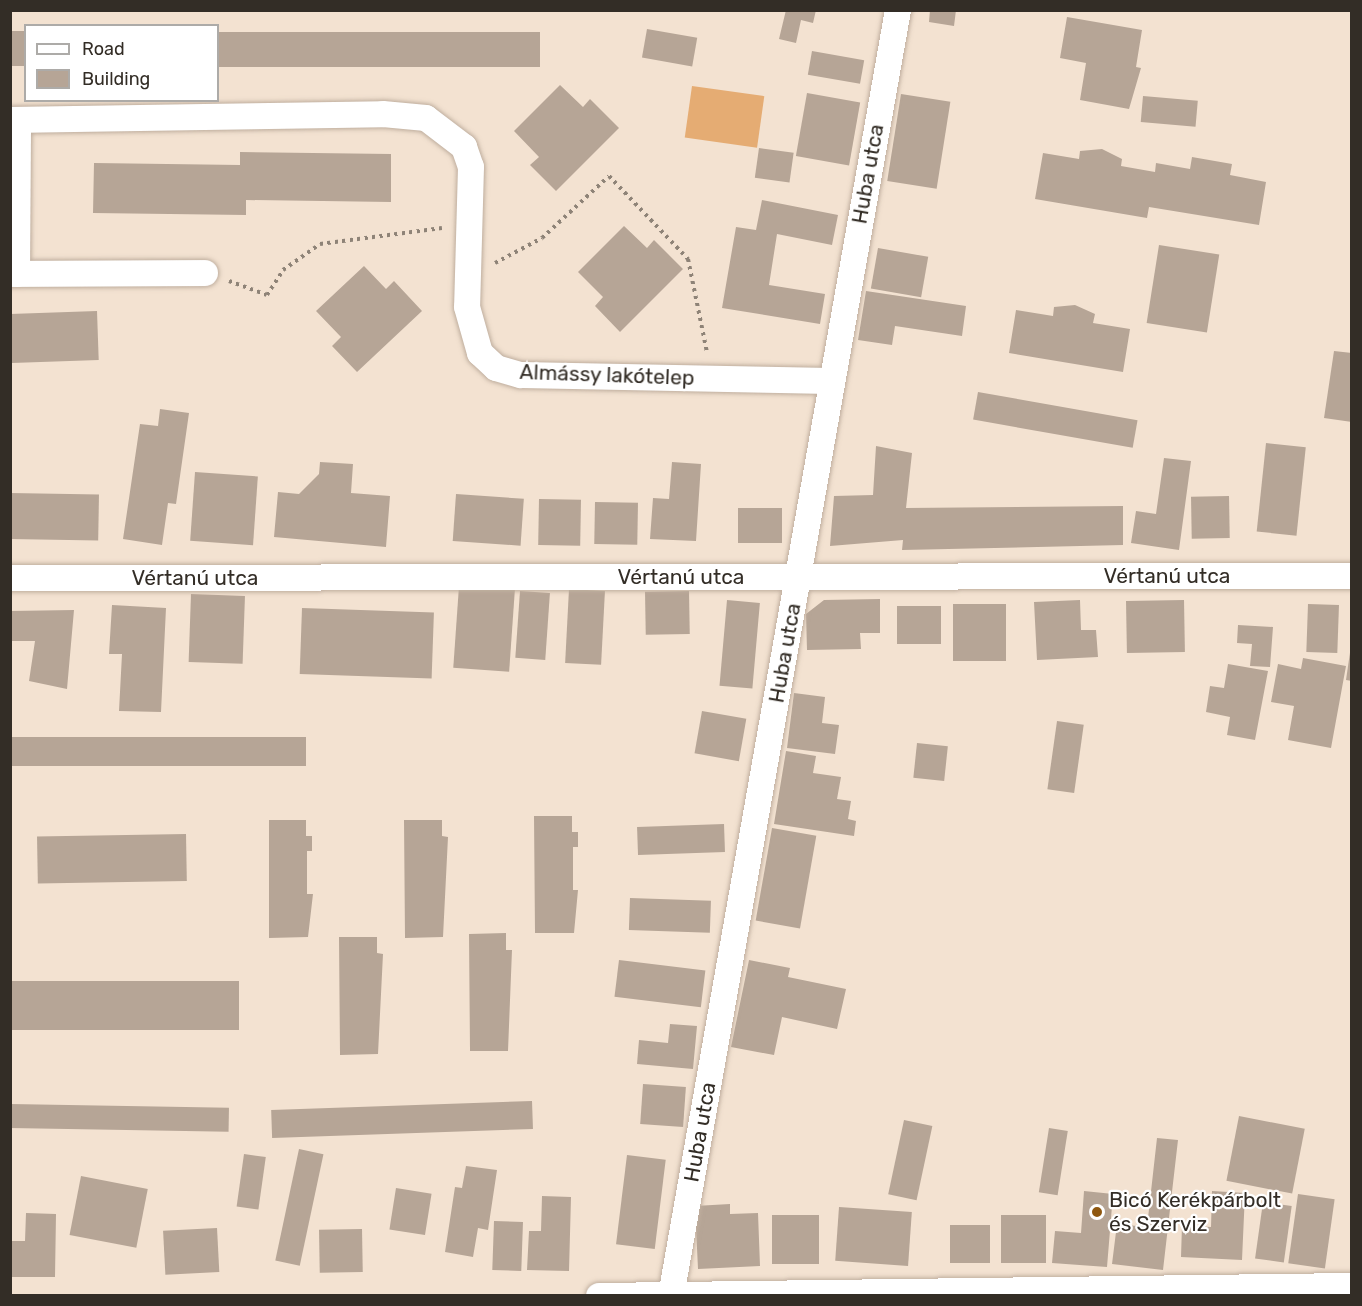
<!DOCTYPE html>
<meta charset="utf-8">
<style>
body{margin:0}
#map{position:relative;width:1362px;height:1306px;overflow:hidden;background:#f3e2d1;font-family:Rubik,sans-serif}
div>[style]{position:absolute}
.green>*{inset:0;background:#e5ac73;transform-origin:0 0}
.building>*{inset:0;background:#b6a596;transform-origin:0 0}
.path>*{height:4px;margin-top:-2px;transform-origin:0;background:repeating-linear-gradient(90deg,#8e8377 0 3px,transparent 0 7.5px)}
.roads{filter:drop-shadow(0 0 2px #bfae9e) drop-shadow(0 0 2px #bfae9e)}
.minor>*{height:26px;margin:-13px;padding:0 13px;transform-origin:13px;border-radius:13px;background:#fff}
.dots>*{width:16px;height:16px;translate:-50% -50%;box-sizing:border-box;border:3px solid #fff;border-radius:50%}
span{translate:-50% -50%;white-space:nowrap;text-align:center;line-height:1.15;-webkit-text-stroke:4.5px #fff;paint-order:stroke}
.street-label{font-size:21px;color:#332d26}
.poi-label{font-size:21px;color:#332d26}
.left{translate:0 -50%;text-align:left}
.frame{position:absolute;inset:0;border:12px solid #332d26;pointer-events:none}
.legend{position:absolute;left:24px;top:24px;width:195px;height:78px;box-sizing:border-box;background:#fff;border:2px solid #adaba8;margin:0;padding:8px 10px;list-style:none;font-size:18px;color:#332d26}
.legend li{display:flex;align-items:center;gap:12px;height:30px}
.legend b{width:30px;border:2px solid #adaba8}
</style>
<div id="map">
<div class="green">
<i style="left:692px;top:86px;width:73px;height:52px;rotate:8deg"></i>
</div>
<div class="building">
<i style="clip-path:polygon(786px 10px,816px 10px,813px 23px,801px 20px,796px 43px,779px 39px)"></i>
<i style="clip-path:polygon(930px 10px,956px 10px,954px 26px,929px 22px)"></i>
<i style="clip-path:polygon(1067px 17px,1142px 30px,1136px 67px,1141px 68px,1129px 109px,1080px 100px,1086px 63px,1060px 58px)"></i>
<i style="left:647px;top:29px;width:51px;height:29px;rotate:10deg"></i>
<i style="left:10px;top:31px;width:16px;height:35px"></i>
<i style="left:218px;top:32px;width:322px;height:35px"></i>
<i style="left:812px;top:51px;width:53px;height:24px;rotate:10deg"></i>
<i style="clip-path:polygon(560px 85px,583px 107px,590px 99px,619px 128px,556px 191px,530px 165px,539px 157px,514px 131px)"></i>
<i style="left:807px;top:93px;width:54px;height:64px;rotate:10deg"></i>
<i style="left:901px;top:94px;width:50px;height:88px;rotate:9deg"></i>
<i style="left:1143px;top:96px;width:55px;height:26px;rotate:5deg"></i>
<i style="left:759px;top:148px;width:35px;height:30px;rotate:8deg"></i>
<i style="clip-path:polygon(1102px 149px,1122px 159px,1121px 166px,1155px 172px,1156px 163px,1190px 169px,1192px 157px,1232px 164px,1230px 175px,1266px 182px,1259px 225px,1149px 207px,1147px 218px,1035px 199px,1043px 153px,1079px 159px,1080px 151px)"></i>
<i style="clip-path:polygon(240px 152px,391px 154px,391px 202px,246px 200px,246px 215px,93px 213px,94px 163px,240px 165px)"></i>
<i style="clip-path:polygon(762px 200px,838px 215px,832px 245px,777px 234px,769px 285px,825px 294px,820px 324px,722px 308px,736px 227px,756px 230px)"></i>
<i style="clip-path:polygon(624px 226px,647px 248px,654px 240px,683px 269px,620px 332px,595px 306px,603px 297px,578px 272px)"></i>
<i style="left:1159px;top:245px;width:61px;height:79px;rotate:9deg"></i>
<i style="left:878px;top:248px;width:51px;height:41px;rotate:10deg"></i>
<i style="clip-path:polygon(364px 266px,386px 289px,394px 281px,422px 311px,357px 372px,332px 346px,341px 337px,316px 311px)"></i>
<i style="clip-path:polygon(866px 291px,966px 306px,962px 336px,895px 326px,892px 345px,858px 340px)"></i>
<i style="clip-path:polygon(1075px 305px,1095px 314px,1093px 323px,1130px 329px,1123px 372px,1009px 353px,1016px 310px,1053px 316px,1054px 307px)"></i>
<i style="left:97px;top:311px;width:49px;height:87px;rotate:88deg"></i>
<i style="clip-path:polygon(1334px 351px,1352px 353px,1352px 422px,1324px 418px)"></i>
<i style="left:978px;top:392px;width:162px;height:28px;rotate:10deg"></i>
<i style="clip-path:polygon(160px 409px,189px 413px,176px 504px,168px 503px,162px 545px,123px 539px,140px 424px,158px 426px)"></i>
<i style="left:1266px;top:443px;width:40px;height:89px;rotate:6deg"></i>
<i style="clip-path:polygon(876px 446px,912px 453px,906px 508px,1123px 506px,1123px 545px,902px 550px,903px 540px,830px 546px,834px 496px,873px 495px)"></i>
<i style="clip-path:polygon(1164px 458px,1191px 461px,1179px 550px,1131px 543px,1136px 511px,1156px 514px)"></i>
<i style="clip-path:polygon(320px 462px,353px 464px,351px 493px,390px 496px,386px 547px,274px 537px,278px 492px,299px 494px,319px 474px)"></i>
<i style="clip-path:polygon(672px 462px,701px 464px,696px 541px,650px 539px,653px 498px,669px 499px)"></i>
<i style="left:195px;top:472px;width:63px;height:69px;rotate:4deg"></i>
<i style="left:10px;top:493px;width:89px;height:46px;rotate:1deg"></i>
<i style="left:456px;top:494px;width:68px;height:47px;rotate:4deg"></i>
<i style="left:1229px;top:496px;width:42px;height:38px;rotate:89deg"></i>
<i style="left:539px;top:499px;width:42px;height:46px;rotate:1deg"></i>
<i style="left:595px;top:502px;width:43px;height:42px;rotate:1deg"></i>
<i style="left:738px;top:508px;width:44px;height:35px"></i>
<i style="left:459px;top:586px;width:56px;height:82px;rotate:4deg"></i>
<i style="left:569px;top:589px;width:36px;height:74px;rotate:3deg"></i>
<i style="left:520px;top:591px;width:30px;height:67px;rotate:4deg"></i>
<i style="left:689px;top:591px;width:43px;height:44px;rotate:89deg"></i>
<i style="left:191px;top:594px;width:54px;height:68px;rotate:2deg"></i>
<i style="clip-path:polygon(880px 599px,880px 633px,860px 633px,861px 649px,807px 650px,806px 614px,824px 600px)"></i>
<i style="left:727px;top:600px;width:33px;height:86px;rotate:5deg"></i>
<i style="clip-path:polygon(1080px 600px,1081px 630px,1096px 630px,1098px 657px,1037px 660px,1034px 602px)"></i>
<i style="left:1184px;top:600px;width:52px;height:58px;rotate:89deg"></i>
<i style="left:1006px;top:604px;width:57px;height:53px;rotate:90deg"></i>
<i style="left:1308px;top:604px;width:31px;height:48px;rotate:2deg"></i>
<i style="clip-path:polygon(112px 605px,166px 608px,161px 712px,119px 711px,122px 654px,109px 654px)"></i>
<i style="left:897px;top:606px;width:44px;height:38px"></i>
<i style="left:302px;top:608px;width:132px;height:66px;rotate:2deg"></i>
<i style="clip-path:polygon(74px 610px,67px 689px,29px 681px,35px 641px,10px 641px,10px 611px)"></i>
<i style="clip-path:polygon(1238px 625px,1273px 627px,1270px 667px,1250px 666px,1252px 644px,1237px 643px)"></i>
<i style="clip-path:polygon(1352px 639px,1352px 681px,1346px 680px)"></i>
<i style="clip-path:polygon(1303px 658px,1346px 666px,1331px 748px,1288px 740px,1294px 706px,1271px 702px,1278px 664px,1301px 669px)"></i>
<i style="clip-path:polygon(1228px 664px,1268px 671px,1255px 740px,1227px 735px,1230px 717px,1206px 712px,1210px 686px,1224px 688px)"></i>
<i style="clip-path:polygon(794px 693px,825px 697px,822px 723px,839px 725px,835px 754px,787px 748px)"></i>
<i style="left:702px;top:711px;width:45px;height:43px;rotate:10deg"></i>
<i style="left:1057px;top:721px;width:27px;height:69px;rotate:8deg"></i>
<i style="left:306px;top:737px;width:29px;height:296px;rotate:90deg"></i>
<i style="left:917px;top:743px;width:31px;height:35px;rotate:6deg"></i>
<i style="clip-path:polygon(786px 751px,816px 756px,813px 773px,841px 777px,837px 799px,851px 801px,848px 819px,856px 821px,854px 836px,774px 824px)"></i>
<i style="clip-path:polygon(534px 816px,572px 816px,572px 832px,578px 832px,578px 847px,573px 847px,573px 890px,578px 890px,574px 933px,535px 933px)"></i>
<i style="clip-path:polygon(269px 820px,306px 820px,306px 836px,312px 836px,312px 851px,307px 851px,307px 894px,313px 894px,308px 937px,269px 938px)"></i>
<i style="clip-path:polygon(404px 820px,442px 820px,442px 836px,448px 837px,443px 937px,405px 938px)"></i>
<i style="left:724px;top:824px;width:28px;height:87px;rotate:88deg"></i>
<i style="left:772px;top:828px;width:45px;height:94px;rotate:10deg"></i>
<i style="left:186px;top:834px;width:47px;height:149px;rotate:89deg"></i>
<i style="left:630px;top:898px;width:81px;height:32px;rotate:2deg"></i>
<i style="clip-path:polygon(506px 933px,506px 950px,512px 950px,508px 1051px,470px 1051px,469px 934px)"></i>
<i style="clip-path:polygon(339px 937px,377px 937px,377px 953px,383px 954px,378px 1054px,340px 1055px)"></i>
<i style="left:619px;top:960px;width:87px;height:37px;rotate:7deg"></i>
<i style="clip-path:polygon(749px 960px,790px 968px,788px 977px,846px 989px,837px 1029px,782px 1017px,774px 1055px,731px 1047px)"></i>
<i style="left:10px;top:981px;width:229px;height:49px"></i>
<i style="clip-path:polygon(670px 1024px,697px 1026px,693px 1069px,637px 1064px,639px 1040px,668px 1043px)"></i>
<i style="left:643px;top:1084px;width:43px;height:40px;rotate:4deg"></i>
<i style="left:532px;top:1101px;width:28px;height:261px;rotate:88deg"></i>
<i style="left:10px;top:1104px;width:219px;height:24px;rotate:1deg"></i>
<i style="left:1239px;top:1116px;width:67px;height:66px;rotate:11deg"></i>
<i style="left:904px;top:1120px;width:29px;height:76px;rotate:12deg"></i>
<i style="left:1049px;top:1128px;width:19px;height:65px;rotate:9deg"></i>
<i style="clip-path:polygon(1157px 1138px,1178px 1140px,1163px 1270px,1112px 1264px,1117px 1224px,1147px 1227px)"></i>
<i style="left:299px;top:1149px;width:25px;height:114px;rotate:12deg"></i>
<i style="left:244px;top:1154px;width:22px;height:53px;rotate:8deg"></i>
<i style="left:627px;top:1155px;width:39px;height:90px;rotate:7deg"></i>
<i style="clip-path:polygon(466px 1166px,497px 1170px,488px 1230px,478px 1228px,473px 1257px,445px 1252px,455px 1187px,462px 1188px)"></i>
<i style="left:81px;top:1176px;width:68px;height:60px;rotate:11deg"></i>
<i style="left:396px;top:1188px;width:36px;height:42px;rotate:9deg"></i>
<i style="clip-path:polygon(1084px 1191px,1113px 1194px,1107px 1267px,1052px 1263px,1055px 1231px,1081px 1233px)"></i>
<i style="clip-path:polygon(1212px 1191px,1245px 1193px,1242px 1260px,1181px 1257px,1182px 1225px,1211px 1227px)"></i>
<i style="left:1298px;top:1194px;width:37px;height:70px;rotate:8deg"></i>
<i style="clip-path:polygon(542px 1196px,571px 1197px,569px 1271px,527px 1270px,529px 1231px,541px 1231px)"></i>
<i style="left:1263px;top:1202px;width:29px;height:57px;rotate:8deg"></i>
<i style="clip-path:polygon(730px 1204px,730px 1214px,758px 1213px,760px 1266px,698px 1269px,695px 1206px)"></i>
<i style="left:839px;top:1207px;width:73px;height:54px;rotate:4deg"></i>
<i style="clip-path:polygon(26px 1213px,56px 1214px,55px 1277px,10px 1277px,10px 1241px,25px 1241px)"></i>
<i style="left:772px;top:1215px;width:47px;height:49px"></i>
<i style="left:1001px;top:1215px;width:45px;height:48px"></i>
<i style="left:494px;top:1221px;width:29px;height:49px;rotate:2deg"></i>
<i style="left:950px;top:1225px;width:40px;height:38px"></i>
<i style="left:217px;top:1228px;width:44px;height:54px;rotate:87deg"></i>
<i style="left:362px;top:1229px;width:43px;height:43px;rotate:89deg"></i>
</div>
<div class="path">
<i style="left:495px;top:263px;width:53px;rotate:-28deg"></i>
<i style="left:542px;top:238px;width:91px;rotate:-42.8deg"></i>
<i style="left:609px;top:176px;width:115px;rotate:46.4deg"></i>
<i style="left:688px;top:259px;width:95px;rotate:78.5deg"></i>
<i style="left:229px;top:281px;width:40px;rotate:20.2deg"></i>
<i style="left:267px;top:295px;width:30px;rotate:-57deg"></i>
<i style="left:283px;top:270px;width:45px;rotate:-35.1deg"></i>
<i style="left:320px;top:244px;width:123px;rotate:-7.5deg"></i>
</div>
<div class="roads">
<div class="minor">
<i style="left:10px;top:120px;width:373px;rotate:-0.9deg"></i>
<i style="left:383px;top:114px;width:43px;rotate:5.3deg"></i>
<i style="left:426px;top:118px;width:48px;rotate:37.3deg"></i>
<i style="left:464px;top:147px;width:21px;rotate:71deg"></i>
<i style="left:471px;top:167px;width:140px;rotate:91.6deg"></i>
<i style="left:467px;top:307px;width:48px;rotate:74.2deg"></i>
<i style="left:480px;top:353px;width:22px;rotate:43deg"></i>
<i style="left:496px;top:368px;width:26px;rotate:16deg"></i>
<i style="left:521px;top:375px;width:309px;rotate:1.1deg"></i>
<i style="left:10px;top:274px;width:195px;rotate:-0.3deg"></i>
<i style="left:17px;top:274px;width:154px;rotate:-89.6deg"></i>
<i style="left:10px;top:578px;width:1342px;rotate:-0.09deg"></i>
<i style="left:599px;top:1296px;width:753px;rotate:-0.76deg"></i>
<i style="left:671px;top:1296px;width:1306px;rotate:-79.99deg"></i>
</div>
</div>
<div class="dots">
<i style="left:1097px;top:1212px;background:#8f570f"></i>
</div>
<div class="street-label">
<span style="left:868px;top:174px;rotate:-80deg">Huba utca</span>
<span style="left:607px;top:375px;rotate:2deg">Almássy lakótelep</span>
<span style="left:1167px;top:576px">Vértanú utca</span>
<span style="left:681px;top:577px">Vértanú utca</span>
<span style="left:195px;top:578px">Vértanú utca</span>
<span style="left:785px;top:653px;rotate:-80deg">Huba utca</span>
<span style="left:700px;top:1132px;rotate:-80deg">Huba utca</span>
</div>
<div class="poi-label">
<span class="left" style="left:1109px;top:1212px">Bicó Kerékpárbolt<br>és Szerviz</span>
</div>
<div class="frame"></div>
<ul class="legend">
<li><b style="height:8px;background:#fff"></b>Road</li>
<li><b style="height:16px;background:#b6a596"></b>Building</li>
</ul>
</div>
